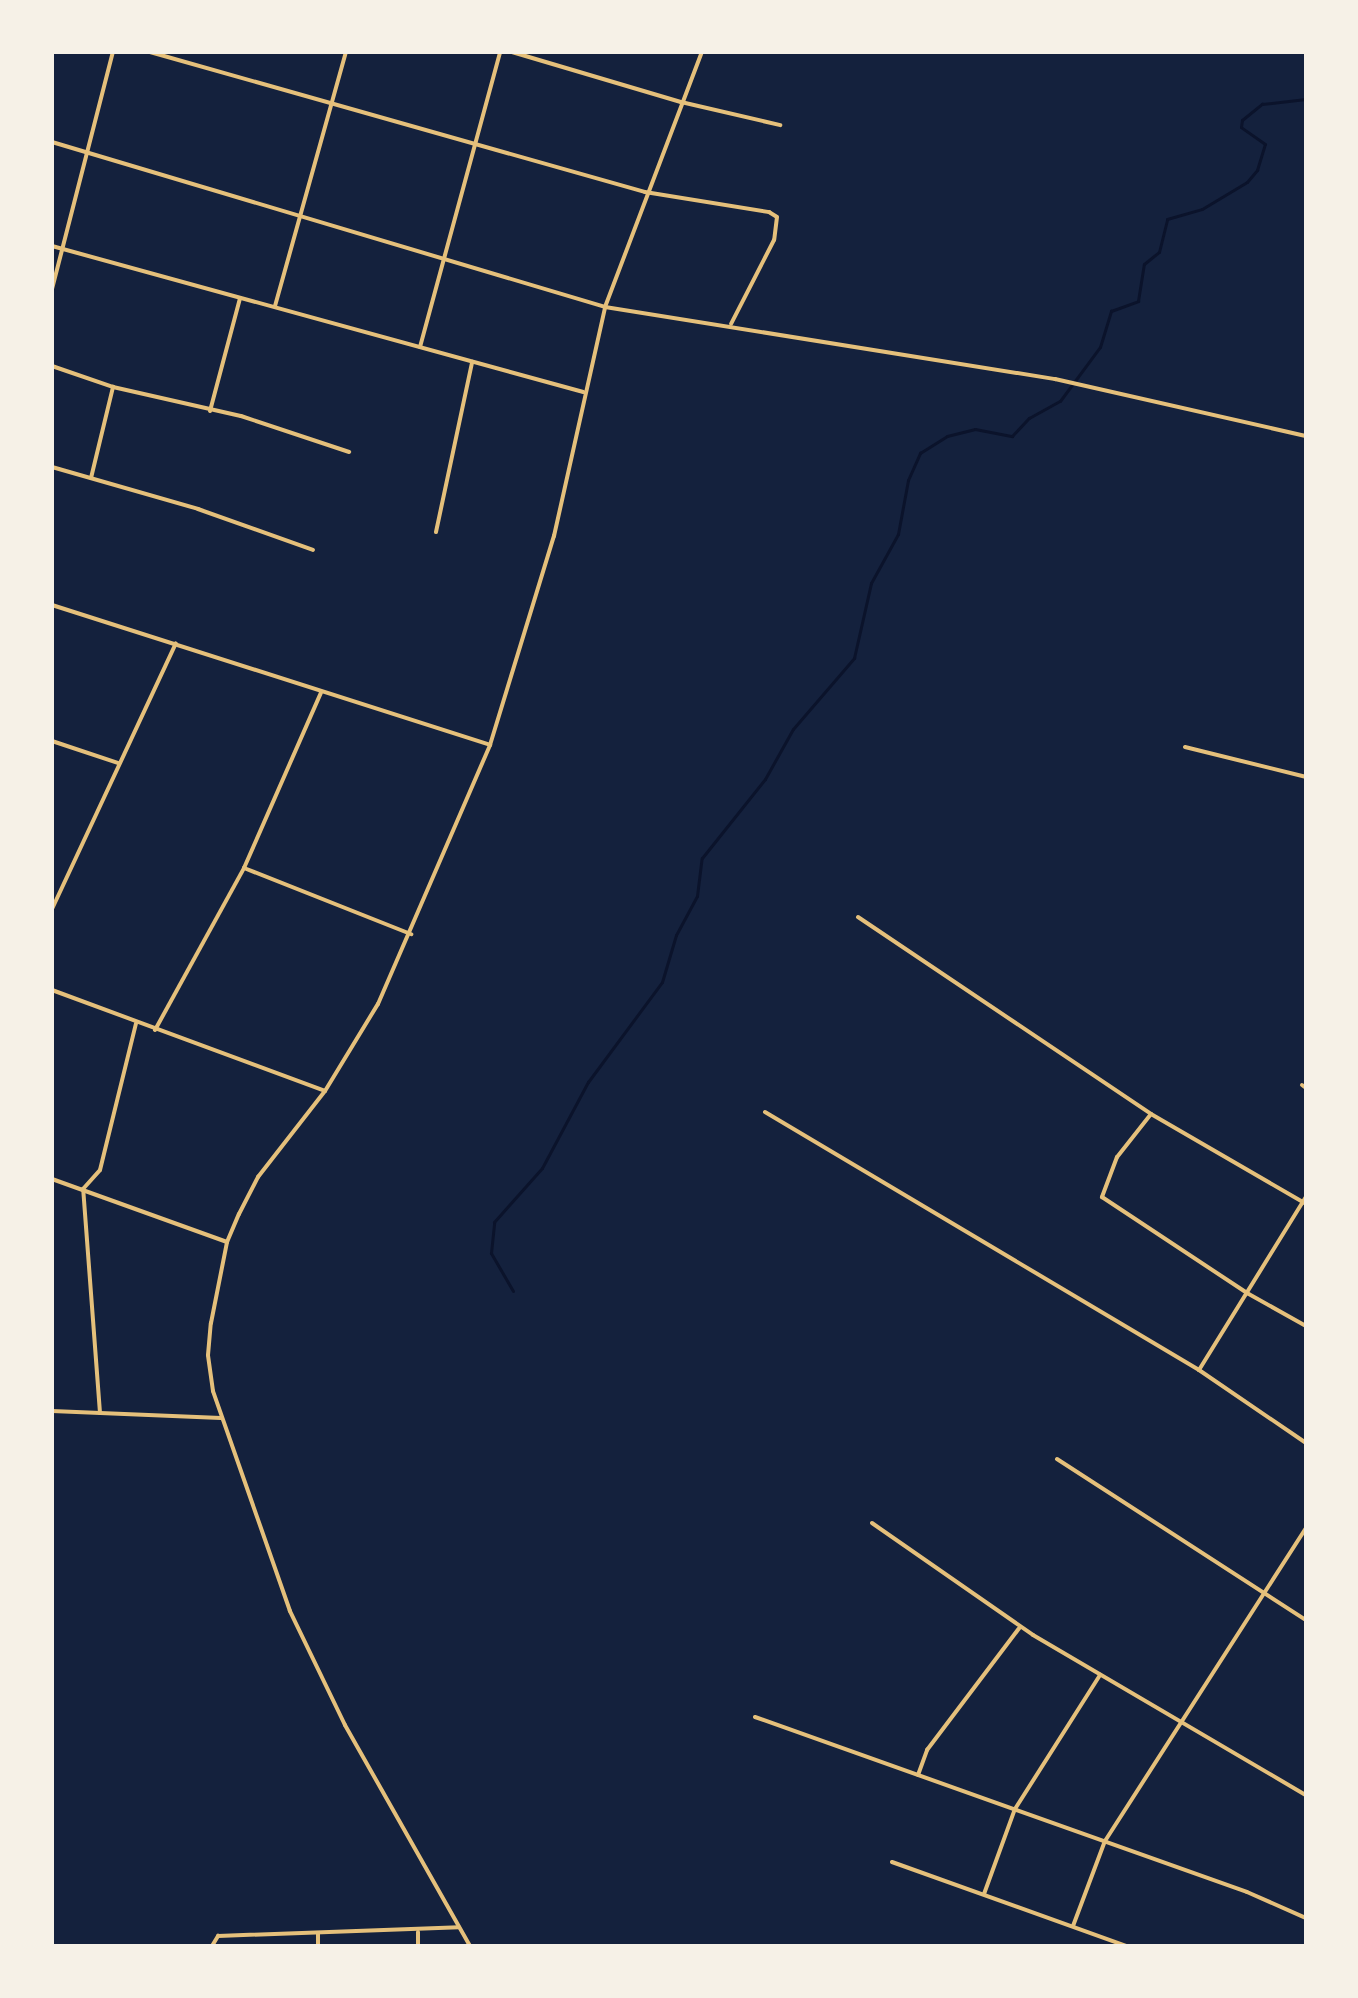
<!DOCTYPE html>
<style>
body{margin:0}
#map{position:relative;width:1358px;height:1998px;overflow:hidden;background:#14213d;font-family:Bitter,serif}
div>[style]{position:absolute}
.stream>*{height:3px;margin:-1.5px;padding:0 1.5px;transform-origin:1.5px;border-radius:1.5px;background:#0b132b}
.minor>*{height:4px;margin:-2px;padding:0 2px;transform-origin:2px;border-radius:2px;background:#e5c07b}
span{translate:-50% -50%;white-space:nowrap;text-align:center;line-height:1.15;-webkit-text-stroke:8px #f6f1e7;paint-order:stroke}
.frame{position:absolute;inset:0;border:54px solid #f6f1e7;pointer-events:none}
</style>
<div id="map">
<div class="stream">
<i style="left:513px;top:1291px;width:44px;rotate:-120.1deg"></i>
<i style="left:491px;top:1253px;width:31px;rotate:-84deg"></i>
<i style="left:494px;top:1222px;width:72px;rotate:-48.4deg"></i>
<i style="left:542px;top:1168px;width:98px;rotate:-61.9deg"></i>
<i style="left:588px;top:1082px;width:124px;rotate:-53.5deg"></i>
<i style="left:662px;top:982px;width:49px;rotate:-73.4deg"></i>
<i style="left:676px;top:935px;width:44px;rotate:-61.7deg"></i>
<i style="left:697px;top:896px;width:38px;rotate:-83deg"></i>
<i style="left:702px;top:858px;width:101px;rotate:-51.4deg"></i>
<i style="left:765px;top:779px;width:57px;rotate:-60.8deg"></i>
<i style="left:793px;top:729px;width:94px;rotate:-49.3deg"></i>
<i style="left:854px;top:658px;width:77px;rotate:-77.2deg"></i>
<i style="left:871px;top:583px;width:56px;rotate:-61.1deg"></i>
<i style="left:898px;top:534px;width:55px;rotate:-79.5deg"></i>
<i style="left:908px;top:480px;width:30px;rotate:-66deg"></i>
<i style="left:920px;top:453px;width:32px;rotate:-32deg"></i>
<i style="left:947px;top:436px;width:29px;rotate:-14deg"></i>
<i style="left:975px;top:429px;width:38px;rotate:11deg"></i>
<i style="left:1012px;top:436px;width:25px;rotate:-47deg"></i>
<i style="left:1029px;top:418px;width:35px;rotate:-29deg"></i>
<i style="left:1060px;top:401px;width:67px;rotate:-53.5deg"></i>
<i style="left:1100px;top:347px;width:38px;rotate:-73deg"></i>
<i style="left:1111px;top:311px;width:29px;rotate:-20deg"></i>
<i style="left:1138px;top:301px;width:37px;rotate:-81deg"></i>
<i style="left:1144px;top:264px;width:19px;rotate:-39deg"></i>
<i style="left:1159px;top:252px;width:34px;rotate:-76deg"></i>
<i style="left:1167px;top:219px;width:36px;rotate:-16deg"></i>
<i style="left:1202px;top:209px;width:52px;rotate:-31deg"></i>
<i style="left:1247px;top:182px;width:16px;rotate:-50deg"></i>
<i style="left:1257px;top:170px;width:27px;rotate:-73deg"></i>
<i style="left:1265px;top:144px;width:29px;rotate:-145deg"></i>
<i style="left:1241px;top:127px;width:7px;rotate:-82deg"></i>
<i style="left:1242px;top:120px;width:26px;rotate:-39deg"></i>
<i style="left:1262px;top:104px;width:44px;rotate:-6.5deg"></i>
</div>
<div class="minor">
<i style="left:150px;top:52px;width:514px;rotate:15.79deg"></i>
<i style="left:645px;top:192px;width:126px;rotate:9.2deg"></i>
<i style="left:769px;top:212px;width:9px;rotate:32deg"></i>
<i style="left:777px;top:217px;width:23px;rotate:97deg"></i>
<i style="left:774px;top:240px;width:94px;rotate:117.1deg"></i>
<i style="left:512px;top:52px;width:176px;rotate:16.5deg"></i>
<i style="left:681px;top:102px;width:102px;rotate:13.1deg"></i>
<i style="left:52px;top:142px;width:577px;rotate:16.61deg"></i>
<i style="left:605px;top:307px;width:456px;rotate:9.1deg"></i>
<i style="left:1055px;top:379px;width:257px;rotate:12.8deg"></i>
<i style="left:52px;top:246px;width:551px;rotate:15.37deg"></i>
<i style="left:52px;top:289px;width:245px;rotate:-75.6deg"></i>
<i style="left:275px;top:306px;width:264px;rotate:-74.4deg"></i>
<i style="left:420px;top:347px;width:306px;rotate:-74.8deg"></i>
<i style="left:52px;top:366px;width:65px;rotate:19deg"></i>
<i style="left:113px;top:387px;width:131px;rotate:12.8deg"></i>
<i style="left:241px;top:416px;width:114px;rotate:18.4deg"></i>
<i style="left:210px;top:411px;width:117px;rotate:-75.1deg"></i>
<i style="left:52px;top:467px;width:152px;rotate:16deg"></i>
<i style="left:198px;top:509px;width:122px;rotate:19.6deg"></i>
<i style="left:91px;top:478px;width:94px;rotate:-76.4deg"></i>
<i style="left:436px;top:532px;width:174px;rotate:-78deg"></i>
<i style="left:52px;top:605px;width:460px;rotate:17.7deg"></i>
<i style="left:52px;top:741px;width:70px;rotate:18.4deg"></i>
<i style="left:1185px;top:747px;width:125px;rotate:13.9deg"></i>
<i style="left:244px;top:868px;width:180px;rotate:21.6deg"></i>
<i style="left:52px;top:909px;width:293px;rotate:-65deg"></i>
<i style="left:858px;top:917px;width:353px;rotate:33.9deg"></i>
<i style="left:1151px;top:1114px;width:179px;rotate:30.1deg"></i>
<i style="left:52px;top:990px;width:291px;rotate:20.3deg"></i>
<i style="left:155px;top:1030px;width:185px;rotate:-61.2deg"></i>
<i style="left:244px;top:868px;width:191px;rotate:-66.3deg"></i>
<i style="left:1302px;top:1085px;width:5px;rotate:37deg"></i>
<i style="left:765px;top:1112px;width:505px;rotate:30.73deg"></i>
<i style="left:1199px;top:1370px;width:130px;rotate:34.3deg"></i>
<i style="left:1151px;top:1114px;width:55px;rotate:128.3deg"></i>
<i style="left:1117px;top:1157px;width:43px;rotate:110.6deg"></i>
<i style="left:1102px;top:1197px;width:174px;rotate:33.5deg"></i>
<i style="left:1247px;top:1293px;width:68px;rotate:29.2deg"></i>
<i style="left:52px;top:1179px;width:186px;rotate:19.8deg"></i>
<i style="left:1199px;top:1370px;width:203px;rotate:-58.3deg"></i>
<i style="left:52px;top:1411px;width:169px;rotate:2.4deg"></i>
<i style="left:100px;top:1413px;width:225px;rotate:-94.3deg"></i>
<i style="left:83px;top:1189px;width:25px;rotate:-48deg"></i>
<i style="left:100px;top:1170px;width:151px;rotate:-76.2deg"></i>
<i style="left:1057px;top:1459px;width:297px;rotate:32.9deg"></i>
<i style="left:872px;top:1523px;width:196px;rotate:34.8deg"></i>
<i style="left:1033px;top:1635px;width:316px;rotate:30.4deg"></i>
<i style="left:755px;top:1717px;width:522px;rotate:19.58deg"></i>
<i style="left:1247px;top:1892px;width:64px;rotate:23.8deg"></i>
<i style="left:918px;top:1775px;width:27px;rotate:-70deg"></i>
<i style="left:927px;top:1750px;width:154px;rotate:-52.9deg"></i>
<i style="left:892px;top:1862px;width:250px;rotate:19.7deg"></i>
<i style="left:984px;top:1894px;width:90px;rotate:-70deg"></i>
<i style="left:1015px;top:1809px;width:159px;rotate:-57.6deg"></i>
<i style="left:1073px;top:1926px;width:91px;rotate:-69.4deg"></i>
<i style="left:1105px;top:1841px;width:372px;rotate:-57.3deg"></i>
<i style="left:418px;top:1932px;width:14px;rotate:90deg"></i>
<i style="left:318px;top:1934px;width:12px;rotate:90deg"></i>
<i style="left:212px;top:1946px;width:12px;rotate:-59deg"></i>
<i style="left:218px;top:1936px;width:241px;rotate:-2.1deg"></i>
<i style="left:470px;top:1946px;width:254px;rotate:-119.5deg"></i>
<i style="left:345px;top:1725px;width:127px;rotate:-115.8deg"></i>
<i style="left:290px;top:1611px;width:233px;rotate:-109.3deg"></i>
<i style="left:213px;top:1391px;width:36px;rotate:-98deg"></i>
<i style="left:208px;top:1355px;width:32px;rotate:-85deg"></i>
<i style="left:211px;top:1323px;width:83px;rotate:-78.8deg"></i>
<i style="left:227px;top:1242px;width:30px;rotate:-67deg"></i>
<i style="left:239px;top:1214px;width:42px;rotate:-62.8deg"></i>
<i style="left:258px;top:1177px;width:109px;rotate:-52.1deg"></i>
<i style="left:325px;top:1091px;width:102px;rotate:-58.7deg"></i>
<i style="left:378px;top:1004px;width:282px;rotate:-66.6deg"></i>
<i style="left:490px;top:745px;width:219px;rotate:-73deg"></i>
<i style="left:554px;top:536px;width:235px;rotate:-77.4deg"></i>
<i style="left:605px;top:307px;width:273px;rotate:-69.2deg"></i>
</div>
<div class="frame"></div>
</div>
